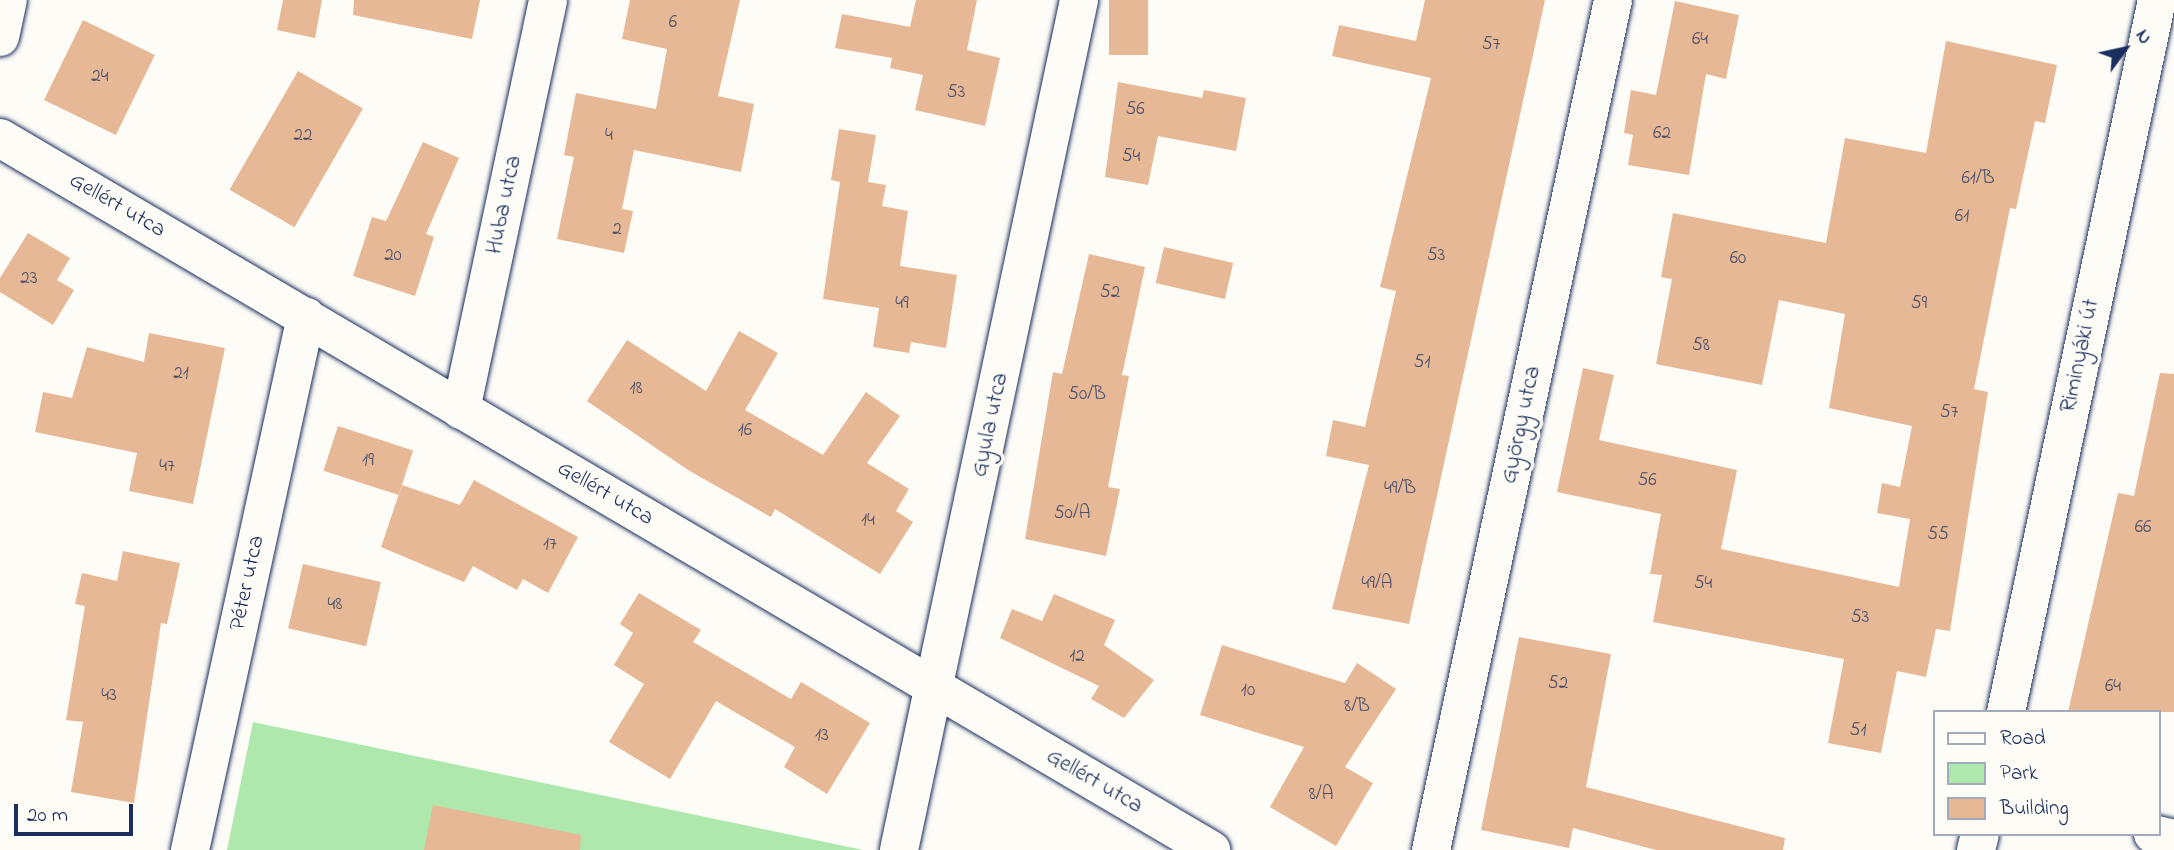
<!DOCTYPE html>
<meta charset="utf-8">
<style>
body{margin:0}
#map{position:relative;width:2174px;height:850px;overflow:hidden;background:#fdfcf7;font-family:"Indie Flower",sans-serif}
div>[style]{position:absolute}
.green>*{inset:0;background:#afe8ad}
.building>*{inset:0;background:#e6b896;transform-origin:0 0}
.roads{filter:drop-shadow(0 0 2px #1b2f5e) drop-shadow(0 0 2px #1b2f5e)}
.minor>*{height:38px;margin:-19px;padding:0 19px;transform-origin:19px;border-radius:19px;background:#fdfcf7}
.secondary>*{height:38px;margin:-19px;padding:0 19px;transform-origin:19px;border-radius:19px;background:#fdfcf7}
span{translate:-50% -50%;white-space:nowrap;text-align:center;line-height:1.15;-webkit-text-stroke:7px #fdfcf7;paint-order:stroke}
.number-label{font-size:19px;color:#4e516c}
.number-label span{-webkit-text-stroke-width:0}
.street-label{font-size:23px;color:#1b2f5e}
.legend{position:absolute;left:1933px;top:710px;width:228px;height:126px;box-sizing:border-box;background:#fdfcf7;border:2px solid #a3aaba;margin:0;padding:9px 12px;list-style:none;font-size:21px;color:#1b2f5e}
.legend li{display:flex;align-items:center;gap:14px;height:35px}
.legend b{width:35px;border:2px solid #a3aaba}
.north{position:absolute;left:2090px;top:14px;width:70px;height:70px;-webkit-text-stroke:5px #fdfcf7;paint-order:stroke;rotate:57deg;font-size:19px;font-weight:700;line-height:28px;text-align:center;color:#1b2f5e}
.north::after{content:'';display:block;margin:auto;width:24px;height:32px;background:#1b2f5e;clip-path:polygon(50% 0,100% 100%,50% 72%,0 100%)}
.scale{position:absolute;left:14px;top:804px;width:119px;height:32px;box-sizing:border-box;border:4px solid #1b2f5e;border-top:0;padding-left:9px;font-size:21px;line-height:24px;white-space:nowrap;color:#1b2f5e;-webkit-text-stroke:5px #fdfcf7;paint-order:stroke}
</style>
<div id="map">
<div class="green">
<i style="clip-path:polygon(253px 722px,863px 850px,227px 850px)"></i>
</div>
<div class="building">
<i style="clip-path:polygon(283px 0,322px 0,315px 38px,277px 30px)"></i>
<i style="clip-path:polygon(354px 0,480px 0,472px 39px,353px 15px)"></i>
<i style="clip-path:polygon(630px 0,740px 0,718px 96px,754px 104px,741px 172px,634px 150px,622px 209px,633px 211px,624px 253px,557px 239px,574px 157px,564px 155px,576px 93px,656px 109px,667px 49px,622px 39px)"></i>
<i style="clip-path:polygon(916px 0,977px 0,967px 50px,1000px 58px,985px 126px,915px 110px,923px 75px,890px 68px,892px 58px,835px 48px,842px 14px,910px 27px)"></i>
<i style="left:1109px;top:0;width:39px;height:55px"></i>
<i style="clip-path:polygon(1425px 0,1545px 0,1409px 624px,1332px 609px,1369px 465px,1326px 456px,1333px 420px,1365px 427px,1396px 291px,1380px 287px,1431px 78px,1332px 56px,1339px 25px,1416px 41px)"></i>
<i style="clip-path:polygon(1675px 1px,1739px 15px,1726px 79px,1706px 74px,1689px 175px,1628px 165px,1633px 135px,1624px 133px,1631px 90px,1656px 95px)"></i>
<i style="left:83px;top:20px;width:80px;height:89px;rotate:26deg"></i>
<i style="clip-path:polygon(1946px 41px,2057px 65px,2045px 123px,2035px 121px,2016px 209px,2010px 208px,1974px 389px,1988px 392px,1950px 631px,1936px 629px,1926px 677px,1897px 671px,1881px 753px,1828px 743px,1844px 659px,1653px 622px,1662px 575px,1650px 574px,1661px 514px,1557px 492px,1583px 368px,1614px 375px,1599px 440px,1737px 470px,1721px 549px,1899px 587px,1910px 519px,1877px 513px,1882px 483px,1900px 487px,1912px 426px,1829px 408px,1845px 314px,1779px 300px,1762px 385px,1656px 364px,1672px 279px,1661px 277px,1673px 213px,1826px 243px,1845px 138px,1926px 153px)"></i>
<i style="left:298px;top:71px;width:75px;height:137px;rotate:30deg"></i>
<i style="clip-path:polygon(1118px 82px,1202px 98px,1204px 90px,1246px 98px,1236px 151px,1158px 136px,1148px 185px,1105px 177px)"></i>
<i style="clip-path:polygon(839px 129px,876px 135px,868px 182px,886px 185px,882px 206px,908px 211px,900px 266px,957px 275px,946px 348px,911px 342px,909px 353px,873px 347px,879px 308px,823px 299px,840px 182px,831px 180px)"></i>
<i style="clip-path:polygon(423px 142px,459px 158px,426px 234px,434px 237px,415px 296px,353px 276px,372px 217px,386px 221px)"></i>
<i style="clip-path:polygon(28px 233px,70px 258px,57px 280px,74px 290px,53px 325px,0 292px,0 278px)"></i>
<i style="left:1164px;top:247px;width:71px;height:37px;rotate:13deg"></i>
<i style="clip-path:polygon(1089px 254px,1145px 267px,1122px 375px,1129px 376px,1108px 487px,1120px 489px,1106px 556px,1025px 539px,1053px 372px,1062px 374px)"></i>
<i style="clip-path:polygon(739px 331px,778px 353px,745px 410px,823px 455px,866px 392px,900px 416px,867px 463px,909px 489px,896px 511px,913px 522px,880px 574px,775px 509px,771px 517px,688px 470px,587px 401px,627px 340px,706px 391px)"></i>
<i style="clip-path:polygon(149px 333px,225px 348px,193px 504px,129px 491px,137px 453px,35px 432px,43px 392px,72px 398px,87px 347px,144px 362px)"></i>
<i style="clip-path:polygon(2160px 373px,2174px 374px,2174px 712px,2068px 712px,2118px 493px,2134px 496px)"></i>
<i style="left:338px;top:426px;width:79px;height:47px;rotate:18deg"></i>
<i style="clip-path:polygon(474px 480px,578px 537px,548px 593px,523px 579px,517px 590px,473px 566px,464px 582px,381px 547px,402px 485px,460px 505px)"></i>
<i style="clip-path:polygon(123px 551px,180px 563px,167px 624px,161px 623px,134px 803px,71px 792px,83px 722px,66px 720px,85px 606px,75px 604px,82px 573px,117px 581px)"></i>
<i style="left:303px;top:564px;width:80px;height:66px;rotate:13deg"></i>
<i style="clip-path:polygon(639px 593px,701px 630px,693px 642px,791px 699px,801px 682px,870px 723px,827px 794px,784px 767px,795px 747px,716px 701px,670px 779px,609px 742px,644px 684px,614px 665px,633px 633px,620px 624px)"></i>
<i style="clip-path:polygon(1054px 594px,1115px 620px,1104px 645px,1154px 680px,1124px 718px,1091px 699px,1099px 686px,1000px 638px,1012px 609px,1042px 621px)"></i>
<i style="clip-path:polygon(1519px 637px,1611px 654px,1586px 787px,1785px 838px,1783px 850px,1656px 850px,1573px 828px,1569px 848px,1481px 830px)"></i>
<i style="clip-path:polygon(1222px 645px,1345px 683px,1357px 663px,1396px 689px,1345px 767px,1373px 783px,1336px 846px,1270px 807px,1304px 747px,1200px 715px)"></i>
<i style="clip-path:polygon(433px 805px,581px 835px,580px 850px,424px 850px)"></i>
</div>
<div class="roads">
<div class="minor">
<i style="left:0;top:37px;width:38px;rotate:-78deg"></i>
<i style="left:0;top:138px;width:1405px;rotate:30.45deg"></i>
<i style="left:461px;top:410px;width:419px;rotate:-78deg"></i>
<i style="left:2153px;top:834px;width:22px;rotate:13deg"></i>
<i style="left:190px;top:850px;width:546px;rotate:-77.74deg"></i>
<i style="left:899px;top:850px;width:869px;rotate:-78.04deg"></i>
<i style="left:1431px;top:850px;width:869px;rotate:-77.91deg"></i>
</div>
<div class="secondary">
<i style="left:2006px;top:712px;width:728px;rotate:-78.03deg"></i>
<i style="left:1976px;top:850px;width:16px;rotate:-76deg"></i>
</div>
</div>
<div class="number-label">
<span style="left:673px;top:23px">6</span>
<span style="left:1700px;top:40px">64</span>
<span style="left:1491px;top:45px">57</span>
<span style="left:100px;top:77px">24</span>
<span style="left:956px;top:93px">53</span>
<span style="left:1135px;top:110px">56</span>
<span style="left:1662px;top:134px">62</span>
<span style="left:303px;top:136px">22</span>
<span style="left:609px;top:136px">4</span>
<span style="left:1131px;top:157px">54</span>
<span style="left:1978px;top:179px">61/B</span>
<span style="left:1962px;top:217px">61</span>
<span style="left:617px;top:230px">2</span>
<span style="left:393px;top:256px">20</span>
<span style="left:1436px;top:256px">53</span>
<span style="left:1738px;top:259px">60</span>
<span style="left:29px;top:279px">23</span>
<span style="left:1110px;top:293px">52</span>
<span style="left:902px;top:304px">49</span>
<span style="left:1919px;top:304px">59</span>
<span style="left:1701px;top:346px">58</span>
<span style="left:1422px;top:363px">51</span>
<span style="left:181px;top:374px">21</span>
<span style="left:636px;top:389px">18</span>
<span style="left:1087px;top:395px">50/B</span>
<span style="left:1949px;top:413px">57</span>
<span style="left:745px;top:431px">16</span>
<span style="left:368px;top:461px">19</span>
<span style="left:167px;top:467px">47</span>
<span style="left:1647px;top:481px">56</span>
<span style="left:1400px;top:489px">49/B</span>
<span style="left:1072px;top:514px">50/A</span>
<span style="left:868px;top:521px">14</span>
<span style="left:2143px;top:528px">66</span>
<span style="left:1938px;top:535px">55</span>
<span style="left:550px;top:545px">17</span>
<span style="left:1377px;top:584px">49/A</span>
<span style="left:1703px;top:584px">54</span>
<span style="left:335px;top:605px">48</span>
<span style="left:1860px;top:618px">53</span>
<span style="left:1077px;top:657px">12</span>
<span style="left:1558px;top:684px">52</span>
<span style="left:2113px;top:687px">64</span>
<span style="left:1248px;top:691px">10</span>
<span style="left:109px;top:696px">43</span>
<span style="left:1357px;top:707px">8/B</span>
<span style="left:1858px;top:731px">51</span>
<span style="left:822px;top:736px">13</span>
<span style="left:1321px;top:795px">8/A</span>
</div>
<div class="street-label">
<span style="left:505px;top:205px;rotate:-78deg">Huba utca</span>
<span style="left:117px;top:206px;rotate:30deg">Gellért utca</span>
<span style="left:2081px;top:356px;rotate:-78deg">Riminyáki út</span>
<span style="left:991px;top:425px;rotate:-78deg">Gyula utca</span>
<span style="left:1522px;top:425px;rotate:-78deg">György utca</span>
<span style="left:605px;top:494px;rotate:30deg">Gellért utca</span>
<span style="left:248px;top:583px;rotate:-78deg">Péter utca</span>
<span style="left:1094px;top:782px;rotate:30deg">Gellért utca</span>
</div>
<ul class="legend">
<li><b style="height:9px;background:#fdfcf7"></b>Road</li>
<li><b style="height:19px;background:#afe8ad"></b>Park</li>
<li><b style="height:19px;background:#e6b896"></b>Building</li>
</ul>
<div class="north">N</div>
<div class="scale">20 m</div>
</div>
